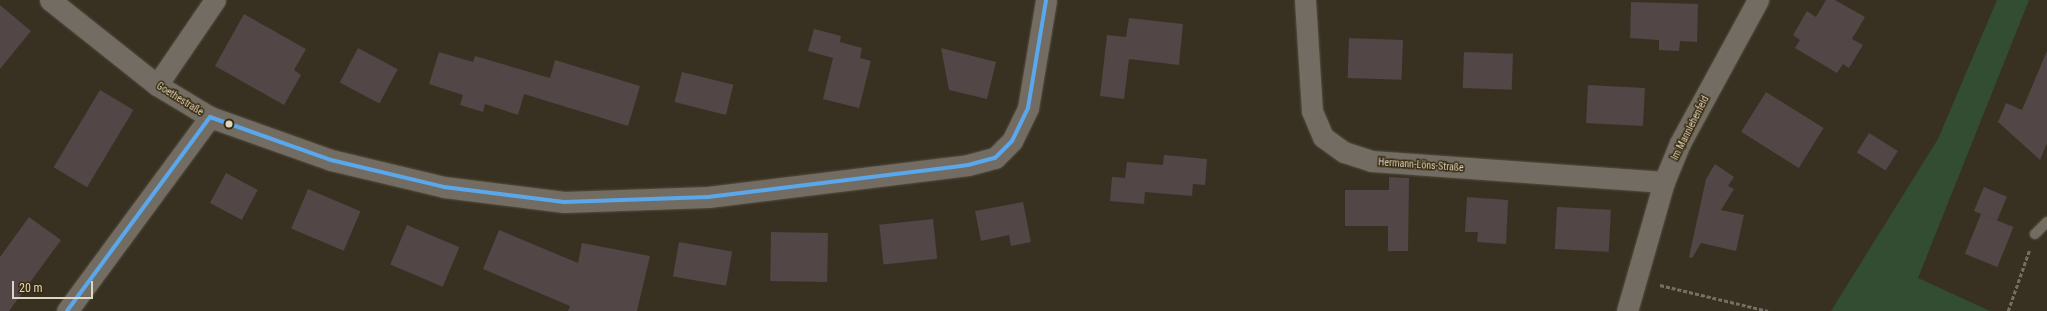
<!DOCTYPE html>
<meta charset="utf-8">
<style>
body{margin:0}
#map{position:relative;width:2047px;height:311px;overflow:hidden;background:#383121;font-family:"Roboto Condensed",sans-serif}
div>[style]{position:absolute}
.green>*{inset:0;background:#324d32}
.building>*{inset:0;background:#524646;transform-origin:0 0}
.path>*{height:2.5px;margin-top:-1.25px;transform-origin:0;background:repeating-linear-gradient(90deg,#746f65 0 4px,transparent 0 6px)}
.roads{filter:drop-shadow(0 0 1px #544e40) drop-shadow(0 0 1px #544e40)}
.service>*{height:10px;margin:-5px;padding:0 5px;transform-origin:5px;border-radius:5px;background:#726c62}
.minor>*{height:21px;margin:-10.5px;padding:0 10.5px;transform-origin:10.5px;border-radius:10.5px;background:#726c62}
.bus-1>*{height:4px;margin:-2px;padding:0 2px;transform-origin:2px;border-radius:2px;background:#5aa8eb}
.dots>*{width:11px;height:11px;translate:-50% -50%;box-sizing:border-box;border:2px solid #382a0c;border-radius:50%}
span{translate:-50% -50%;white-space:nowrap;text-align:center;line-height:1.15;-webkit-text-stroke:3px #382a0c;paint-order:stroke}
.street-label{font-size:10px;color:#ded6c5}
.scale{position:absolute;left:12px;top:281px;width:81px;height:18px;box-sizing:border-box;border:2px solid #ded6c5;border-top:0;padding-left:5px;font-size:12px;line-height:14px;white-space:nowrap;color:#ded6c5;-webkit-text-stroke:3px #382a0c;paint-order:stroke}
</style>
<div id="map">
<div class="green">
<i style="clip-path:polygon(1997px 0,2029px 0,1918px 278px,1990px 311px,1831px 311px,1938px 139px)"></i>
</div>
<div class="building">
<i style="clip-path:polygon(1826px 0,1835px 0,1865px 17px,1852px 39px,1863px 45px,1849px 68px,1843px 64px,1837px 73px,1795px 48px,1800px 40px,1793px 35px,1807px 11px,1816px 17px)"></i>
<i style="clip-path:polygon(1631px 2px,1698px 4px,1697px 42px,1680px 41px,1679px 51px,1659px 50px,1659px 40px,1630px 38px)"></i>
<i style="clip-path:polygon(0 5px,31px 31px,0 69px)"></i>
<i style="clip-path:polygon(244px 14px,306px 49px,294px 70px,301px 75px,284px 105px,215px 66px)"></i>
<i style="clip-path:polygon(1129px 18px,1183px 24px,1179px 65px,1129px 59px,1124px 99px,1100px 96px,1107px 35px,1126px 37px)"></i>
<i style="clip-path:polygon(814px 29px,841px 36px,840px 42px,862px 48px,860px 58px,871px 61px,859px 108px,823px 99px,833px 58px,808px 51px)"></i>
<i style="left:1349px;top:38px;width:54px;height:40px;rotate:2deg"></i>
<i style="left:358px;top:48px;width:45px;height:39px;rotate:28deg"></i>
<i style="clip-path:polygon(941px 48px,996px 62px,987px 99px,949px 90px)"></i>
<i style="clip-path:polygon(2047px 51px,2047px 143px,2040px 160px,1998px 122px,2006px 103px,2022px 110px)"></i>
<i style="clip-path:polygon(439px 52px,473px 62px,475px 56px,550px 78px,555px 60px,640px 86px,628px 126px,524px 94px,518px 115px,485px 104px,483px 112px,460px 105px,463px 95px,429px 84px)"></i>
<i style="left:1464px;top:52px;width:49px;height:36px;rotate:2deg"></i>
<i style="left:682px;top:72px;width:53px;height:31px;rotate:14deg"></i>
<i style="left:1588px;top:85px;width:57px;height:38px;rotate:3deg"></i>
<i style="left:100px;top:90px;width:39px;height:90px;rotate:31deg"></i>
<i style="left:1766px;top:92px;width:68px;height:47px;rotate:32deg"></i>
<i style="left:1869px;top:133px;width:34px;height:23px;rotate:32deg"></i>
<i style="clip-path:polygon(1164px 155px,1207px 159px,1205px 185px,1193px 184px,1192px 196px,1145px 192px,1144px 204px,1110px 201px,1112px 177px,1125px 178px,1127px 162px,1163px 165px)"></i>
<i style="clip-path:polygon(1715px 164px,1734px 177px,1728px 186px,1734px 189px,1721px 210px,1744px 215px,1736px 251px,1701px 243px,1692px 258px,1689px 257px,1706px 179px)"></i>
<i style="left:226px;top:173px;width:36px;height:34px;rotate:28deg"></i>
<i style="clip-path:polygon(1389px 177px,1409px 178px,1408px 251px,1388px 251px,1388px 226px,1345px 226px,1345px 190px,1389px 190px)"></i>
<i style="left:1984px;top:187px;width:25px;height:26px;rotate:23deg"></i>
<i style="left:308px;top:189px;width:57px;height:43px;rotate:23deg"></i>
<i style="clip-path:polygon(1467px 197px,1508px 200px,1506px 244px,1477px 242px,1478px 232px,1465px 232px)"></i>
<i style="clip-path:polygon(1023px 202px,1031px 242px,1011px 246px,1009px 235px,981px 241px,975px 211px)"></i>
<i style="left:1557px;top:207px;width:54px;height:42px;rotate:3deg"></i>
<i style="left:1981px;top:214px;width:35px;height:43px;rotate:22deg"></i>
<i style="clip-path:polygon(29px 217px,61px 240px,9px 311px,0 311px,0 257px)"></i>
<i style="left:933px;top:219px;width:40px;height:54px;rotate:84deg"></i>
<i style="left:407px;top:225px;width:57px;height:43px;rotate:23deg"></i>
<i style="clip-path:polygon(499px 230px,578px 263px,582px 243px,650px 256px,637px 311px,568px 311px,570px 306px,483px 269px)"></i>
<i style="left:771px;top:232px;width:57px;height:49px;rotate:1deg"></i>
<i style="left:679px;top:242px;width:54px;height:35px;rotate:10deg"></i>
</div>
<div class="path">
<i style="left:1660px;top:285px;width:111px;rotate:13.5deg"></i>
<i style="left:2008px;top:311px;width:64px;rotate:-70.7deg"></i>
</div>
<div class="roads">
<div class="service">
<i style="left:2035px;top:234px;width:17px;rotate:-45deg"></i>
</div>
<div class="minor">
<i style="left:50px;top:0;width:137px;rotate:38.5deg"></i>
<i style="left:157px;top:85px;width:62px;rotate:31.1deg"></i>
<i style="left:210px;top:117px;width:128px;rotate:19.6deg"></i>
<i style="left:331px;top:160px;width:116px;rotate:13.4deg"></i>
<i style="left:444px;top:187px;width:121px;rotate:7.1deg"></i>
<i style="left:564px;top:202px;width:144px;rotate:-2deg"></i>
<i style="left:708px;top:197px;width:262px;rotate:-7deg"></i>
<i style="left:968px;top:165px;width:28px;rotate:-15deg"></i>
<i style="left:995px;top:158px;width:24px;rotate:-45deg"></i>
<i style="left:1012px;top:141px;width:37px;rotate:-64deg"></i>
<i style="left:1028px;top:108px;width:109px;rotate:-80.5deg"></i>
<i style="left:1305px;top:0;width:111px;rotate:86.4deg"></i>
<i style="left:1312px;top:111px;width:28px;rotate:67deg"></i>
<i style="left:1323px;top:137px;width:26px;rotate:36deg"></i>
<i style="left:1344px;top:152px;width:29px;rotate:18deg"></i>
<i style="left:1372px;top:161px;width:293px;rotate:4.1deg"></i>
<i style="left:157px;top:85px;width:103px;rotate:-55.7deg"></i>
<i style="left:67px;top:311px;width:241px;rotate:-53.6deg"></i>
<i style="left:1627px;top:311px;width:134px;rotate:-74deg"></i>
<i style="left:1664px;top:182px;width:42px;rotate:-67.7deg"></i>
<i style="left:1680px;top:143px;width:163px;rotate:-61.4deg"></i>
</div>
</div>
<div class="bus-1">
<i style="left:67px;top:311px;width:241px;rotate:-53.6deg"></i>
<i style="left:210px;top:117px;width:128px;rotate:19.6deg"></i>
<i style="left:331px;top:160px;width:116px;rotate:13.4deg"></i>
<i style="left:444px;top:187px;width:121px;rotate:7.1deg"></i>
<i style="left:564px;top:202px;width:144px;rotate:-2deg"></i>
<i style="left:708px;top:197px;width:262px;rotate:-7deg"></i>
<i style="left:968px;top:165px;width:28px;rotate:-15deg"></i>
<i style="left:995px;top:158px;width:24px;rotate:-45deg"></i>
<i style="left:1012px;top:141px;width:37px;rotate:-64deg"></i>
<i style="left:1028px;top:108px;width:109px;rotate:-80.5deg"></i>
</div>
<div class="dots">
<i style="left:229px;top:124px;background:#ded6c5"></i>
</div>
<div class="street-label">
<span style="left:180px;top:99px;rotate:32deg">Goethestraße</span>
<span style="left:1690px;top:128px;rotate:-63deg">Im Mannlehenfeld</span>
<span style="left:1421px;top:165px;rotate:4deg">Hermann-Löns-Straße</span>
</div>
<div class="scale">20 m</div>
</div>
